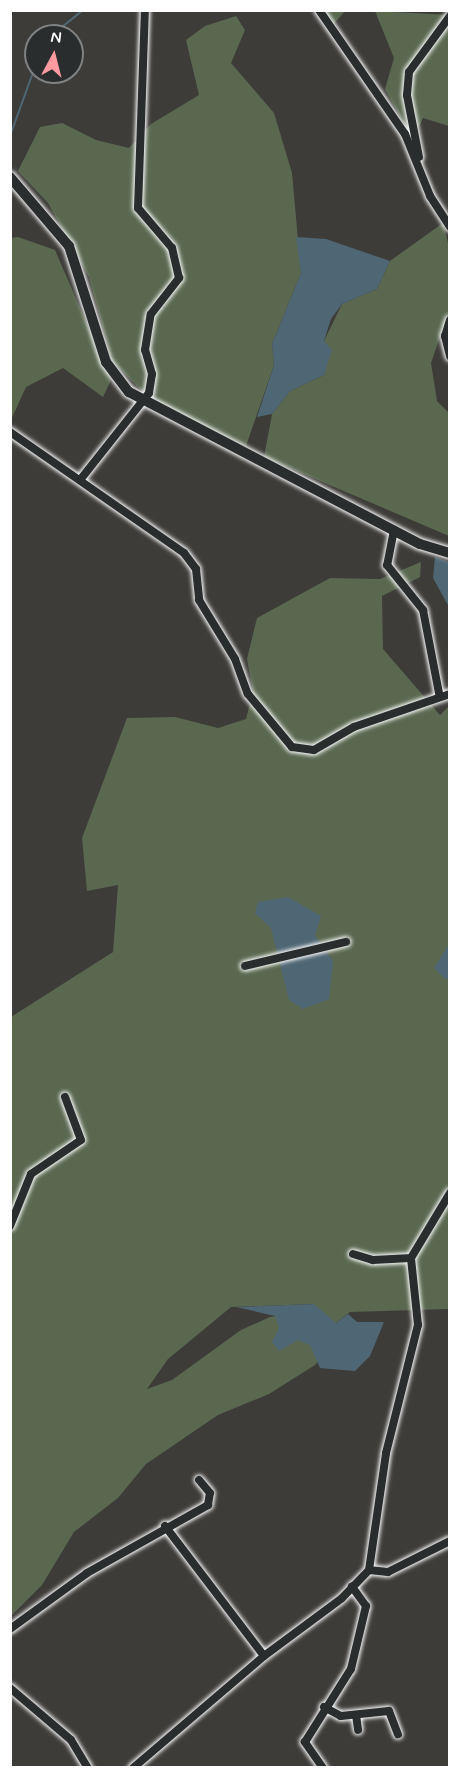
<!DOCTYPE html>
<style>
body{margin:0}
#map{position:relative;width:460px;height:1778px;overflow:hidden;background:#3e3c39;font-family:Mynerve,sans-serif}
div>[style]{position:absolute}
.green>*{inset:0;background:#5a6850}
.water>*{inset:0;background:#4f6674}
.stream>*{height:2px;margin:-1px;padding:0 1px;transform-origin:1px;border-radius:1px;background:#4f6674}
.roads{filter:drop-shadow(0 0 2px #fff) drop-shadow(0 0 2px #fff)}
.street>*{height:8px;margin:-4px;padding:0 4px;transform-origin:4px;border-radius:4px;background:#2a2d2e}
.secondary>*{height:10px;margin:-5px;padding:0 5px;transform-origin:5px;border-radius:5px;background:#2a2d2e}
span{translate:-50% -50%;white-space:nowrap;text-align:center;line-height:1.15;-webkit-text-stroke:5px #2a2d2e;paint-order:stroke}
.frame{position:absolute;inset:0;border:12px solid #fff;pointer-events:none}
.north{position:absolute;left:24px;top:24px;width:60px;height:60px;box-sizing:border-box;background:#2a2d2e;border:2px solid #7f8182;border-radius:50%;rotate:7deg;font-size:16px;font-weight:700;line-height:24px;text-align:center;color:#fff}
.north::after{content:'';display:block;margin:auto;width:21px;height:27px;background:#ff9aa2;clip-path:polygon(50% 0,100% 100%,50% 72%,0 100%)}
</style>
<div id="map">
<div class="green">
<i style="clip-path:polygon(322px 11px,345px 11px,332px 26px)"></i>
<i style="clip-path:polygon(375px 11px,449px 15px,449px 126px,423px 118px,413px 140px,385px 89px,394px 58px)"></i>
<i style="clip-path:polygon(236px 16px,245px 30px,231px 63px,274px 113px,292px 173px,301px 273px,272px 344px,274px 365px,246px 446px,151px 400px,112px 361px,89px 277px,48px 203px,18px 171px,40px 127px,62px 123px,96px 140px,129px 148px,151px 124px,199px 95px,186px 40px,205px 26px)"></i>
<i style="clip-path:polygon(443px 223px,449px 247px,449px 311px,431px 363px,437px 401px,449px 413px,449px 536px,264px 457px,272px 414px,290px 391px,324px 375px,324px 341px,342px 304px,377px 289px,390px 261px)"></i>
<i style="clip-path:polygon(18px 237px,55px 250px,111px 380px,103px 397px,63px 368px,26px 387px,11px 420px,10px 238px)"></i>
<i style="clip-path:polygon(evenodd,421px 562px,420px 577px,382px 596px,383px 649px,440px 715px,449px 706px,449px 1309px,350px 1312px,336px 1323px,333px 1344px,315px 1365px,269px 1394px,218px 1415px,146px 1464px,118px 1498px,74px 1532px,42px 1585px,11px 1616px,11px 1017px,113px 952px,118px 885px,87px 891px,82px 838px,127px 718px,175px 717px,218px 728px,246px 719px,253px 692px,247px 659px,257px 618px,330px 578px,380px 579px,421px 562px,315px 1304px,308px 1312px,270px 1317px,241px 1330px,172px 1380px,147px 1389px,168px 1359px,231px 1307px,315px 1304px)"></i>
</div>
<div class="water">
<i style="clip-path:polygon(296px 237px,326px 239px,390px 261px,377px 289px,342px 304px,331px 319px,324px 341px,332px 350px,324px 375px,290px 391px,272px 414px,257px 417px,274px 365px,272px 344px,301px 273px)"></i>
<i style="clip-path:polygon(435px 557px,449px 562px,449px 607px,433px 578px)"></i>
<i style="clip-path:polygon(288px 897px,321px 916px,315px 935px,333px 961px,329px 999px,303px 1009px,289px 1000px,271px 928px,255px 913px,258px 902px)"></i>
<i style="clip-path:polygon(449px 944px,449px 979px,445px 979px,434px 968px)"></i>
<i style="clip-path:polygon(314px 1304px,336px 1323px,348px 1314px,357px 1322px,384px 1322px,370px 1356px,355px 1371px,320px 1368px,310px 1345px,298px 1340px,279px 1351px,272px 1342px,279px 1328px,275px 1316px,236px 1307px)"></i>
</div>
<div class="stream">
<i style="left:51px;top:36px;width:41px;rotate:-39.1deg"></i>
<i style="left:10px;top:136px;width:77px;rotate:-70.1deg"></i>
</div>
<div class="roads">
<div class="street">
<i style="left:319px;top:10px;width:151px;rotate:55.3deg"></i>
<i style="left:405px;top:134px;width:67px;rotate:68deg"></i>
<i style="left:430px;top:196px;width:37px;rotate:57deg"></i>
<i style="left:419px;top:157px;width:63px;rotate:-101deg"></i>
<i style="left:407px;top:95px;width:23px;rotate:-85deg"></i>
<i style="left:409px;top:72px;width:69px;rotate:-53.8deg"></i>
<i style="left:450px;top:320px;width:17px;rotate:107deg"></i>
<i style="left:445px;top:336px;width:21px;rotate:76deg"></i>
<i style="left:10px;top:432px;width:212px;rotate:34.8deg"></i>
<i style="left:184px;top:553px;width:20px;rotate:53deg"></i>
<i style="left:196px;top:569px;width:31px;rotate:84deg"></i>
<i style="left:199px;top:600px;width:69px;rotate:58.6deg"></i>
<i style="left:235px;top:659px;width:37px;rotate:70deg"></i>
<i style="left:248px;top:694px;width:69px;rotate:50.3deg"></i>
<i style="left:292px;top:747px;width:22px;rotate:8deg"></i>
<i style="left:314px;top:750px;width:46px;rotate:-29.9deg"></i>
<i style="left:354px;top:727px;width:102px;rotate:-19deg"></i>
<i style="left:80px;top:480px;width:111px;rotate:-51.6deg"></i>
<i style="left:149px;top:393px;width:19px;rotate:-81deg"></i>
<i style="left:152px;top:374px;width:25px;rotate:-106deg"></i>
<i style="left:145px;top:350px;width:36px;rotate:-81deg"></i>
<i style="left:151px;top:314px;width:46px;rotate:-52.1deg"></i>
<i style="left:179px;top:278px;width:31px;rotate:-103deg"></i>
<i style="left:172px;top:248px;width:52px;rotate:-130.4deg"></i>
<i style="left:138px;top:208px;width:198px;rotate:-88deg"></i>
<i style="left:394px;top:530px;width:36px;rotate:101deg"></i>
<i style="left:387px;top:565px;width:58px;rotate:51.3deg"></i>
<i style="left:423px;top:610px;width:85px;rotate:79.1deg"></i>
<i style="left:245px;top:966px;width:104px;rotate:-13.4deg"></i>
<i style="left:10px;top:1226px;width:56px;rotate:-68deg"></i>
<i style="left:31px;top:1174px;width:60px;rotate:-34.2deg"></i>
<i style="left:81px;top:1140px;width:46px;rotate:-110.4deg"></i>
<i style="left:353px;top:1254px;width:21px;rotate:17deg"></i>
<i style="left:373px;top:1260px;width:38px;rotate:-3deg"></i>
<i style="left:165px;top:1526px;width:163px;rotate:52.7deg"></i>
<i style="left:369px;top:1570px;width:19px;rotate:6deg"></i>
<i style="left:388px;top:1572px;width:69px;rotate:-26.6deg"></i>
<i style="left:10px;top:1629px;width:95px;rotate:-36deg"></i>
<i style="left:87px;top:1573px;width:139px;rotate:-29.3deg"></i>
<i style="left:208px;top:1505px;width:12px;rotate:-81deg"></i>
<i style="left:210px;top:1493px;width:17px;rotate:-130deg"></i>
<i style="left:10px;top:1688px;width:80px;rotate:40.4deg"></i>
<i style="left:71px;top:1740px;width:33px;rotate:59deg"></i>
<i style="left:324px;top:1707px;width:19px;rotate:28deg"></i>
<i style="left:341px;top:1716px;width:48px;rotate:-5.9deg"></i>
<i style="left:389px;top:1711px;width:25px;rotate:69deg"></i>
<i style="left:356px;top:1715px;width:15px;rotate:82deg"></i>
<i style="left:133px;top:1768px;width:172px;rotate:-40.5deg"></i>
<i style="left:264px;top:1656px;width:97px;rotate:-36.6deg"></i>
<i style="left:342px;top:1598px;width:39px;rotate:-46deg"></i>
<i style="left:369px;top:1570px;width:118px;rotate:-81.7deg"></i>
<i style="left:386px;top:1453px;width:132px;rotate:-76deg"></i>
<i style="left:418px;top:1325px;width:67px;rotate:-96deg"></i>
<i style="left:411px;top:1258px;width:76px;rotate:-59deg"></i>
<i style="left:323px;top:1768px;width:32px;rotate:-125deg"></i>
<i style="left:305px;top:1742px;width:86px;rotate:-57.8deg"></i>
<i style="left:351px;top:1669px;width:65px;rotate:-76.6deg"></i>
<i style="left:366px;top:1606px;width:24px;rotate:-126deg"></i>
</div>
<div class="secondary">
<i style="left:10px;top:177px;width:91px;rotate:49.5deg"></i>
<i style="left:69px;top:246px;width:122px;rotate:72.3deg"></i>
<i style="left:106px;top:362px;width:38px;rotate:53deg"></i>
<i style="left:129px;top:392px;width:328px;rotate:27.6deg"></i>
<i style="left:420px;top:544px;width:31px;rotate:17deg"></i>
</div>
</div>
<div class="frame"></div>
<div class="north">N</div>
</div>
